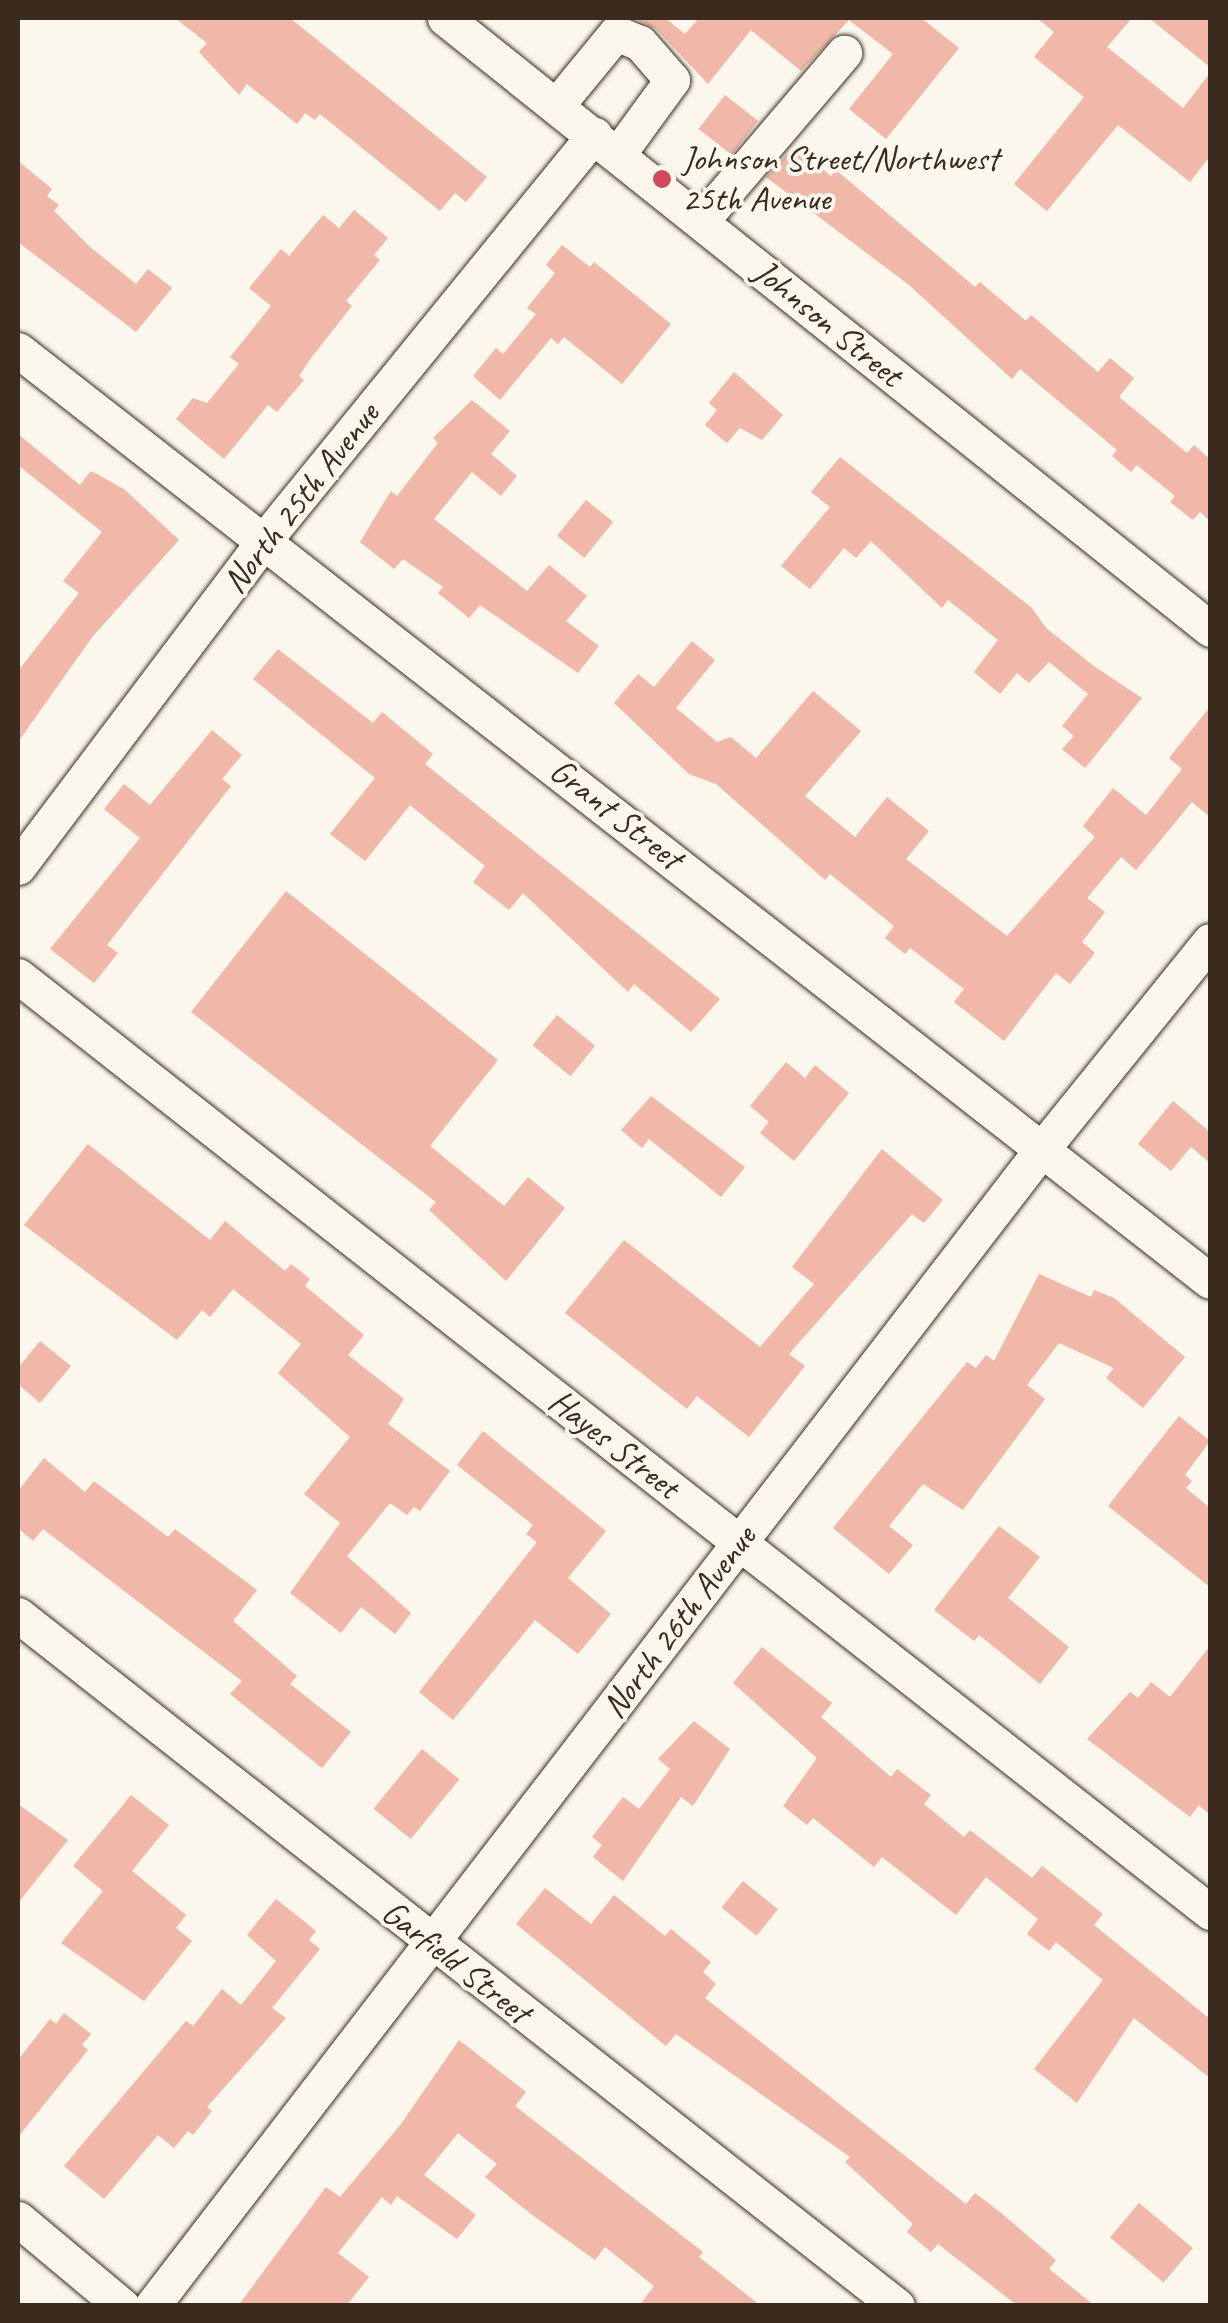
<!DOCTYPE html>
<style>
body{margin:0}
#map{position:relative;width:1228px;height:2323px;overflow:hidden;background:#fbf7ec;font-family:Caveat,sans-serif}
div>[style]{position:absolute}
.building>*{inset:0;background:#f1b8a9;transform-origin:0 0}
.roads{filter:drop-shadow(0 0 2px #3b2a1e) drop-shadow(0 0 2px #3b2a1e)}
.minor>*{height:35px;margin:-17.5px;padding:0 17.5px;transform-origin:17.5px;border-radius:17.5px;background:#fbf7ec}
.dots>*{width:28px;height:28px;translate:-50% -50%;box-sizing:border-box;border:5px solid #fbf7ec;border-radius:50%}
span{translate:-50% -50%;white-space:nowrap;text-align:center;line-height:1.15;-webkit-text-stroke:8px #fbf7ec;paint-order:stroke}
.poi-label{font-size:35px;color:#3b2a1e}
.left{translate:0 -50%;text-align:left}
.street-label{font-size:35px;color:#3b2a1e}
.frame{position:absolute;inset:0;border:20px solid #3b2a1e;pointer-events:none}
</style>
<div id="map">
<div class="building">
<i style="clip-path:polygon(175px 18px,290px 18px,487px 177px,466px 202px,455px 193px,440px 211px,320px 114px,315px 120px,305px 113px,297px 124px,247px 84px,239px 95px,199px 52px,207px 43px)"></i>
<i style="clip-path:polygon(634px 18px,665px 18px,685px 34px,699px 18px,921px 18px,959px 48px,886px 139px,849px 109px,893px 54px,849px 20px,801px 71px,751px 30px,708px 84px,656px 29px)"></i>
<i style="clip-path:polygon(1037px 18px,1132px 18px,1107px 47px,1183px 108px,1210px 73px,1210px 156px,1190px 182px,1118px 125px,1047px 211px,1014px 184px,1084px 97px,1034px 57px,1054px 32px)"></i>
<i style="clip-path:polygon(1149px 18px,1210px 18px,1210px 67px)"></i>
<i style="left:725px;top:95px;width:42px;height:43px;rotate:38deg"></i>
<i style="clip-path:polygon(795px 145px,831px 176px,836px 170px,975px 287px,980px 282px,1026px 321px,1031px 315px,1098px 372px,1110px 358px,1134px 378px,1119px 397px,1187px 453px,1194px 445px,1210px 459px,1210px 521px,1200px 512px,1193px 520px,1170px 502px,1175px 496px,1137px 465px,1131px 472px,1112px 456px,1117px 450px,1020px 369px,1012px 379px,909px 285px,766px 177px)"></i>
<i style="clip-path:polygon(18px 161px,52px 189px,47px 196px,59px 205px,54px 211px,90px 247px,136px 284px,148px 269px,172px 288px,136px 332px,18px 242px)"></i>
<i style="clip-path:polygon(354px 210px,388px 238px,374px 255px,380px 260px,346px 301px,352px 306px,311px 358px,299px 376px,304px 380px,277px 412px,268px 405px,224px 459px,176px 419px,193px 398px,207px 403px,239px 364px,230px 357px,271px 306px,249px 288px,281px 249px,289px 256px,323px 215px,339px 228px)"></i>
<i style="clip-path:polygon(562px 245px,590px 267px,594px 262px,671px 324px,622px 384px,564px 337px,558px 344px,551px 338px,500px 400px,473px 376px,496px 348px,503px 354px,536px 314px,527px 308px,555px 273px,546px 265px)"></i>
<i style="clip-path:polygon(734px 372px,783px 415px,762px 440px,740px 428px,727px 443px,705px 425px,717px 410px,709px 403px)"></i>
<i style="clip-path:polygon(472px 400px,510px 431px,491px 454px,517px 476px,501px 496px,472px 472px,434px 519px,527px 591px,549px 565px,587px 596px,566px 621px,599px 646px,578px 673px,480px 605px,469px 618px,438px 593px,443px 587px,403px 559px,394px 569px,360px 542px,391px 491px,397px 496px,438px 443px,433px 438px)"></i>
<i style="clip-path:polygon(18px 434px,80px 485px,91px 471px,124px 489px,179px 540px,93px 636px,18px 742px,18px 671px,79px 593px,63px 581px,102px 532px,18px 465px)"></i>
<i style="clip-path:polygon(840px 457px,1032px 608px,1046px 628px,1095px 667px,1142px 698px,1085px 768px,1062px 749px,1074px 736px,1062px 726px,1088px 694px,1049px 662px,1029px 683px,1017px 673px,1000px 694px,974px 672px,998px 640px,948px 600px,942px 608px,871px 541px,856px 558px,844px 548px,810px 589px,781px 566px,830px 507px,811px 492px)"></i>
<i style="left:586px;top:500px;width:35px;height:46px;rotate:39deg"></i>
<i style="clip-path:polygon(692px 641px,715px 660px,676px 708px,717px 742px,731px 737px,756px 758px,813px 691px,861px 731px,805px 796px,855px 837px,887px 797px,929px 831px,906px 859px,1007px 936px,1095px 837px,1083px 826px,1113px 788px,1146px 815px,1182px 769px,1169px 758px,1210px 707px,1210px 817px,1192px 802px,1136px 870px,1121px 857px,1087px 898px,1105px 912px,1082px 942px,1095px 953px,1070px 984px,1056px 973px,1004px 1041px,954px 1002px,964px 989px,910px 948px,905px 954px,885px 938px,894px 926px,830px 874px,825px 880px,716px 784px,689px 774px,614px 703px,638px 674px,654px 687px)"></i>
<i style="clip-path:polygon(278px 649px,373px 723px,382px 712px,433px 754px,425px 764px,720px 999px,691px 1032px,634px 984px,628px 992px,523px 893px,509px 910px,473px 882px,485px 866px,410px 805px,365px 861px,330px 834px,375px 778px,253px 679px)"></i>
<i style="clip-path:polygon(212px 730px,242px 755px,222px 779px,231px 786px,107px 945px,118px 953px,94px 983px,50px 949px,140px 838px,104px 809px,124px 784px,150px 805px)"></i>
<i style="clip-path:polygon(286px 891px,498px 1060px,430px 1146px,504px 1206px,528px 1177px,565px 1208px,506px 1281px,429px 1210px,436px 1202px,191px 1012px)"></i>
<i style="left:557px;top:1015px;width:49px;height:39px;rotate:39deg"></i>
<i style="clip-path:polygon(786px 1062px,805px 1078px,815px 1065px,849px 1093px,794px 1161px,760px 1133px,769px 1122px,750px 1106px)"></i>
<i style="clip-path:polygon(651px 1096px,745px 1167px,721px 1197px,649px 1139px,642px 1148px,621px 1130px)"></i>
<i style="clip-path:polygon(1173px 1101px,1210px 1132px,1210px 1163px,1191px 1147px,1171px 1171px,1138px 1144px)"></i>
<i style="clip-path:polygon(88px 1144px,210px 1240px,225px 1221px,285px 1271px,291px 1264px,310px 1279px,305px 1286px,364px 1335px,348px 1355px,404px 1399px,388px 1424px,450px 1471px,420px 1511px,414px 1507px,407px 1515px,390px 1503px,347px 1556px,411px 1613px,395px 1634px,361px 1607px,341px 1633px,290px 1593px,340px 1523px,304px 1494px,350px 1437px,278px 1373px,301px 1344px,233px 1289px,210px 1317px,202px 1310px,177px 1340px,24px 1225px)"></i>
<i style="clip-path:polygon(882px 1149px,943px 1200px,924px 1223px,912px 1214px,789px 1354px,805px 1366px,749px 1437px,697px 1396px,687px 1409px,565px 1313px,624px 1240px,760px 1347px,814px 1284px,792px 1267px)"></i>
<i style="clip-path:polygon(1039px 1274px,1091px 1297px,1094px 1290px,1114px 1298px,1185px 1357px,1143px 1408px,1106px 1378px,1114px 1368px,1059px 1343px,1027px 1385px,1045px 1399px,963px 1510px,923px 1484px,889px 1526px,913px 1545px,889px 1574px,833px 1528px,967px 1362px,976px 1368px,986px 1355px,994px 1361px)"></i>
<i style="clip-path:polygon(40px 1341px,71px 1366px,40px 1403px,18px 1384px,18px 1368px)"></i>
<i style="clip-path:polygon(1179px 1416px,1210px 1441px,1185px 1475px,1192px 1481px,1186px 1488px,1210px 1508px,1210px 1587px,1108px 1506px)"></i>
<i style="clip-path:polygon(483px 1431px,606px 1531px,568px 1578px,611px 1614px,578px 1654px,535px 1620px,453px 1720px,419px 1692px,537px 1542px,526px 1534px,533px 1525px,457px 1465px)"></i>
<i style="clip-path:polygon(44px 1458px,85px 1492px,94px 1481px,168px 1537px,175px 1529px,257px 1590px,233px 1621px,297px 1676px,290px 1684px,351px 1732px,322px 1768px,230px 1694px,242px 1681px,43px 1529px,33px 1541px,18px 1528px,18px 1491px)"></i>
<i style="clip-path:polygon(999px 1526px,1040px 1557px,1008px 1598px,1069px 1647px,1040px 1684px,979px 1635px,974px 1641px,934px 1610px)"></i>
<i style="clip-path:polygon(1210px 1646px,1210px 1815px,1199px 1805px,1190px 1817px,1087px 1739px,1130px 1692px,1138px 1698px,1151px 1682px,1170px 1697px)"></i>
<i style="clip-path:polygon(762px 1647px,832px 1703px,821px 1717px,891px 1777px,897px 1769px,931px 1795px,924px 1804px,964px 1837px,970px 1830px,1032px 1878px,1042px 1866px,1103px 1914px,1094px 1925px,1210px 2019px,1210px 2078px,1134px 2018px,1077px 2103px,1034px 2069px,1103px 1980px,1056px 1942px,1049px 1951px,1027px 1934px,1038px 1919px,986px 1877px,956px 1915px,882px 1857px,874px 1867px,813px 1818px,807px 1825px,783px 1806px,817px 1758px,733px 1683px)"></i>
<i style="clip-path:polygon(694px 1721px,730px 1749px,693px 1806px,681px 1797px,623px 1881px,593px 1857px,602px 1845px,592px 1837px,623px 1797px,639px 1809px,670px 1769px,658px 1759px)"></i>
<i style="left:422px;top:1749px;width:48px;height:77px;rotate:39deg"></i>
<i style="clip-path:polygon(131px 1795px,169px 1825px,132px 1871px,186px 1915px,176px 1928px,192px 1941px,144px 2001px,61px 1943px,103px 1891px,73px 1866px)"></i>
<i style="clip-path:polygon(18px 1804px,68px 1840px,18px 1903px)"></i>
<i style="left:743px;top:1881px;width:45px;height:34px;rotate:39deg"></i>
<i style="clip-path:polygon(545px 1888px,591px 1924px,614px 1895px,665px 1936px,671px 1929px,711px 1962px,703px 1972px,716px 1984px,705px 1998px,966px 2204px,975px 2193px,1000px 2212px,1056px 2260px,1049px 2269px,1095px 2306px,1018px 2306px,938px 2244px,931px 2252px,907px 2232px,913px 2224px,845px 2162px,850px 2157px,676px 2034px,666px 2046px,516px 1924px)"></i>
<i style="clip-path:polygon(276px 1899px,316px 1931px,309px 1940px,320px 1949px,272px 2008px,286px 2018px,207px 2107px,212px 2111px,193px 2135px,188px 2131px,174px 2148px,158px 2135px,104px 2199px,64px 2166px,186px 2021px,193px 2026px,222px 1989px,241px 2005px,276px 1961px,247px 1935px)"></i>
<i style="clip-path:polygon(64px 2013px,91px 2034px,82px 2045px,88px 2050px,18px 2137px,18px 2060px,50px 2019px,56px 2024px)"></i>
<i style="clip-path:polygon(459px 2040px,526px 2092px,515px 2106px,703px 2252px,699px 2257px,761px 2306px,639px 2306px,654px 2286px,605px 2247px,595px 2260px,531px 2214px,485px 2177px,497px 2164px,458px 2133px,424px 2175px,476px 2215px,457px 2239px,397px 2196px,391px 2205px,382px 2197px,338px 2253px,369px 2277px,346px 2306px,238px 2306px,326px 2187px,340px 2197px,401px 2124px)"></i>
<i style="left:1139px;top:2203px;width:70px;height:45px;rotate:40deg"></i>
</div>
<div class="roads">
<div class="minor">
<i style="left:445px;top:18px;width:979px;rotate:38.61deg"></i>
<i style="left:556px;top:106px;width:94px;rotate:-50.6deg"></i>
<i style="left:616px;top:33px;width:26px;rotate:23deg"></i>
<i style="left:640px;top:43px;width:49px;rotate:49.1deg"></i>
<i style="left:672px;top:80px;width:92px;rotate:126.1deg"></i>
<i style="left:701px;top:221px;width:221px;rotate:-49.6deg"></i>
<i style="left:18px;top:350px;width:1512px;rotate:37.99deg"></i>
<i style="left:18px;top:867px;width:412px;rotate:-53deg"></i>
<i style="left:266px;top:538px;width:520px;rotate:-50.86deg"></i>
<i style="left:18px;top:976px;width:1516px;rotate:38.14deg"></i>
<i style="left:18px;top:1615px;width:1118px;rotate:38.17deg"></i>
<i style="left:18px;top:2219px;width:136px;rotate:39.9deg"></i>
<i style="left:152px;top:2306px;width:1460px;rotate:-52.43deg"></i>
<i style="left:1042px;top:1149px;width:267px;rotate:-51.1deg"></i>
</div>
</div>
<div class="dots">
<i style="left:662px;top:179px;background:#d1495b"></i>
</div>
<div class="poi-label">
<span class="left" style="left:682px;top:179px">Johnson Street/Northwest<br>25th Avenue</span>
</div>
<div class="street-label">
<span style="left:828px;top:323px;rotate:39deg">Johnson Street</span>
<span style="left:301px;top:498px;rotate:-52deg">North 25th Avenue</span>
<span style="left:616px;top:814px;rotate:38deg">Grant Street</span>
<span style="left:614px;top:1444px;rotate:38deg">Hayes Street</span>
<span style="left:679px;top:1622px;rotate:-53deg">North 26th Avenue</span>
<span style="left:456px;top:1962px;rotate:38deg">Garfield Street</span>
</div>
<div class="frame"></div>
</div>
